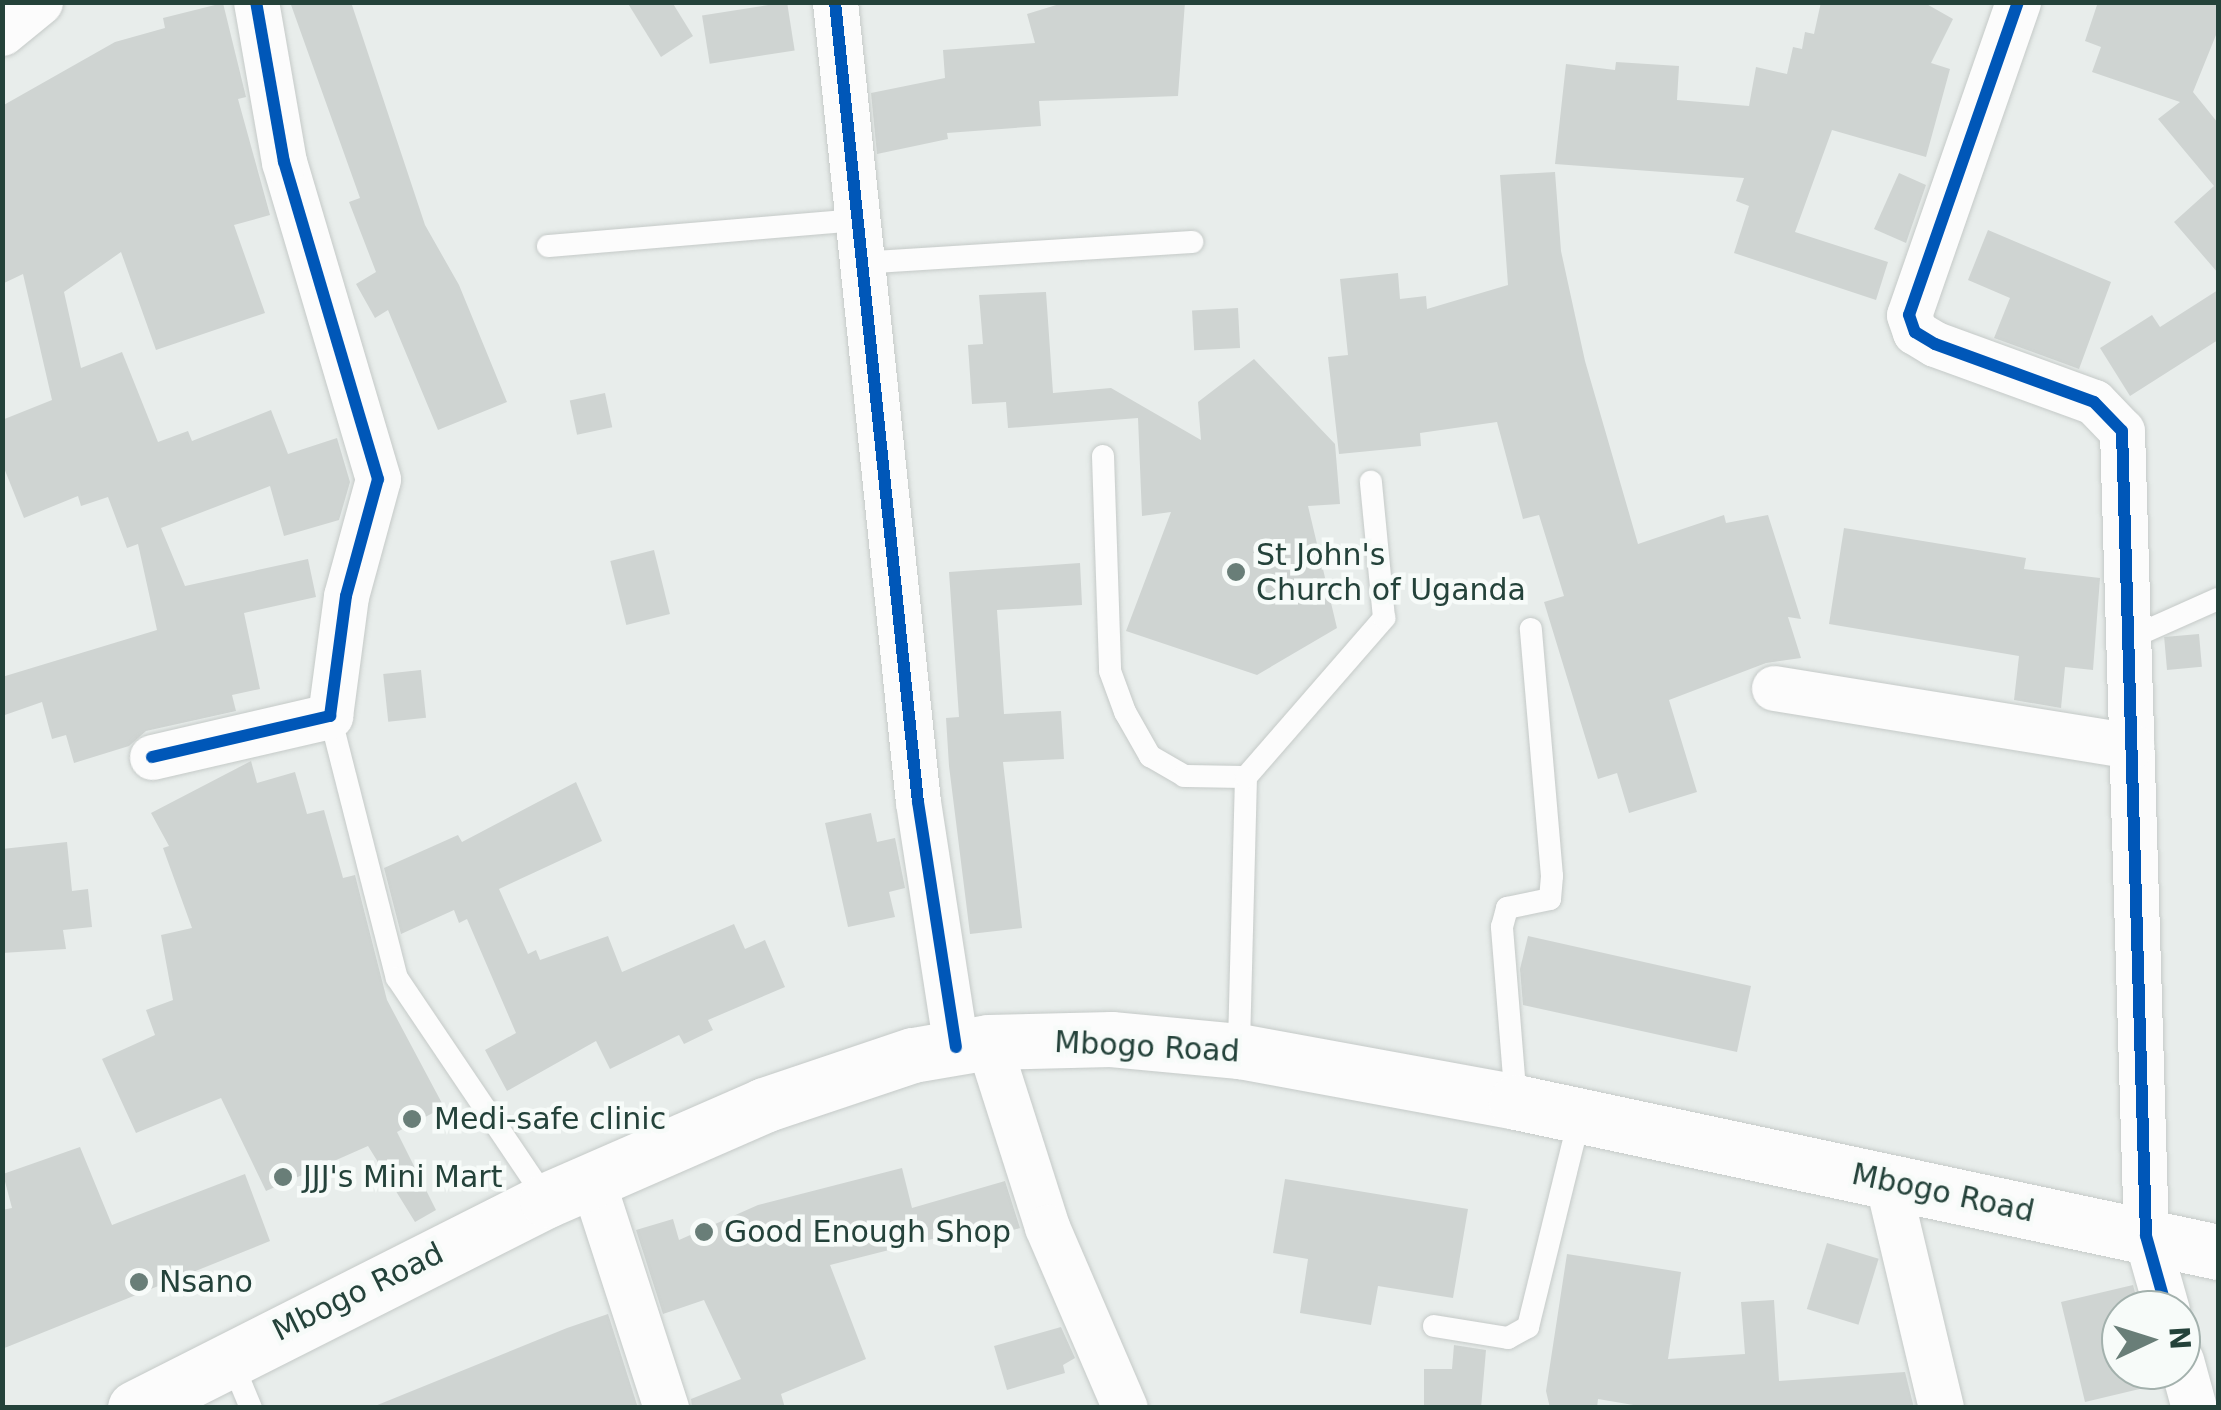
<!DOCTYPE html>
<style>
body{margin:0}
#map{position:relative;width:2221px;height:1410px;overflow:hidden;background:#e8edeb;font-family:"DejaVu Sans",sans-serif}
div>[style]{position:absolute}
.building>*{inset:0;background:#cfd4d2;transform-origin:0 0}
.roads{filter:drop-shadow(0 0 2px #c5cac8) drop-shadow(0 0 2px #c5cac8)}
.lane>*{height:22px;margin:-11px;padding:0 11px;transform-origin:11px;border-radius:11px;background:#fcfcfc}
.street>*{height:45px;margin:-22.5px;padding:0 22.5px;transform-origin:22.5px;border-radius:22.5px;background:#fcfcfc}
.secondary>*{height:55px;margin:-27.5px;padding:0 27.5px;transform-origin:27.5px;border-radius:27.5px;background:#fcfcfc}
.cycleway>*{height:12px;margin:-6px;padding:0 6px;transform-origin:6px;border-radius:6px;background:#0057b8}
.dots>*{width:28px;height:28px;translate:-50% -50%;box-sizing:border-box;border:5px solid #f7fbf9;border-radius:50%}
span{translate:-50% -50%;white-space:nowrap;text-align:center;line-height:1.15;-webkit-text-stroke:9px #f7fbf9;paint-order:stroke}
.poi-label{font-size:30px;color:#24423a}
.left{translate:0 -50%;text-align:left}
.street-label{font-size:30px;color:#24423a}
.frame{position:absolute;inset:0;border:5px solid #24423a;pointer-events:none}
.north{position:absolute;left:2101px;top:1290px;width:100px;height:100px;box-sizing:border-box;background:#f7fbf9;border:2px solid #a3b1ad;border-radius:50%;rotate:86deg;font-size:28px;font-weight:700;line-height:40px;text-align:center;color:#24423a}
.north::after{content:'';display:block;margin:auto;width:35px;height:45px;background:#697e78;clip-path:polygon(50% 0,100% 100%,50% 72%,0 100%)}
</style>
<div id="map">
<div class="building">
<i style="clip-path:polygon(290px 2px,351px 2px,425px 225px,459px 285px,507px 402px,438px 430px,388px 310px,375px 318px,356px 284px,376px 272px,349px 202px,360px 198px)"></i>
<i style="clip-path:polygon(627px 2px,672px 2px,693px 36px,661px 57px)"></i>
<i style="left:787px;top:2px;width:49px;height:86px;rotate:81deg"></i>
<i style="clip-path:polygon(1066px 2px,1185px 2px,1178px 96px,1039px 101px,1041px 126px,947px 133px,948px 139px,877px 154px,871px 93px,945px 78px,943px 50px,1035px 43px,1027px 14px)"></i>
<i style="clip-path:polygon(1821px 2px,1923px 2px,1953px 19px,1931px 63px,1950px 69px,1926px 157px,1832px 130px,1795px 232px,1888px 262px,1876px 300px,1734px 253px,1749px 206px,1736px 201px,1744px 178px,1555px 164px,1566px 64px,1615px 70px,1616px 62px,1679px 66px,1677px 100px,1749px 106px,1756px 67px,1787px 74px,1793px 47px,1802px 49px,1805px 32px,1814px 34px)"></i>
<i style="clip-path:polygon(2098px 2px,2218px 2px,2218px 30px,2193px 92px,2218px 123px,2218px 273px,2174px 222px,2214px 186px,2158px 119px,2180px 102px,2092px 72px,2101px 47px,2085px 41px)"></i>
<i style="clip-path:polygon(223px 3px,246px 97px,238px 99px,270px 215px,234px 225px,265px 313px,156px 350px,121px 252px,64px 292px,81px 368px,122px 352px,158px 442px,188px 431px,192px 441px,271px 410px,288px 454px,337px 438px,350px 482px,339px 520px,284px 536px,270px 486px,161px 528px,185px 586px,308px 559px,316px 597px,244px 613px,260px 689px,232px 695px,236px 711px,146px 731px,129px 746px,74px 763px,66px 735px,52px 739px,42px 702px,2px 716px,2px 677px,157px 630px,138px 544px,127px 548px,108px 497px,81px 506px,78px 496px,24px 518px,2px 463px,2px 420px,52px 400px,23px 274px,2px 284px,2px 106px,115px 42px,165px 28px,163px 18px)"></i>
<i style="clip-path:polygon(1555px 172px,1561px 251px,1585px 361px,1638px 544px,1724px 515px,1726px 523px,1768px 515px,1801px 619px,1788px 617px,1801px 658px,1766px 663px,1669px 700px,1697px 792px,1629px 813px,1617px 773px,1598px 779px,1544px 602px,1564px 596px,1539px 515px,1523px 519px,1497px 422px,1420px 433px,1421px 446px,1339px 454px,1328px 357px,1348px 355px,1340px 279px,1398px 273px,1400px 299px,1426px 296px,1427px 309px,1508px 285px,1500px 175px)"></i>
<i style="clip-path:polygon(1899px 173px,1926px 185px,1906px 243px,1874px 229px)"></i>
<i style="clip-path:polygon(1988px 230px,2111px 282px,2079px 369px,1994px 338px,2010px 298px,1968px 280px)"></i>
<i style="clip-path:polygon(2218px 290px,2218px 340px,2130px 396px,2100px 348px,2152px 315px,2160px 327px)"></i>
<i style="clip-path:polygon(1046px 292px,1053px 393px,1111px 388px,1201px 440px,1198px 402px,1254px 359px,1335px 444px,1340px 504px,1308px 506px,1337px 628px,1257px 675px,1126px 631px,1171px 512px,1142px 516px,1138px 418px,1008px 428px,1006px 402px,972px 404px,968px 345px,983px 344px,979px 295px)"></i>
<i style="left:1238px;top:308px;width:40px;height:46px;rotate:87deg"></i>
<i style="left:605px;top:393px;width:35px;height:36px;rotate:78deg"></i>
<i style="clip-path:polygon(1844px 528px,2026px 558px,2024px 569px,2100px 578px,2093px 670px,2065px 667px,2061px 708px,2014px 700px,2019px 656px,1829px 624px)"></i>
<i style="left:654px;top:550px;width:66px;height:45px;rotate:76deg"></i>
<i style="clip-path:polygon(1080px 563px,1082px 605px,997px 610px,1004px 714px,1061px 711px,1064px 759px,1003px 762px,1022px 928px,970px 934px,949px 766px,946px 718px,959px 717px,949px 572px)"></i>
<i style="left:2199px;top:634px;width:33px;height:35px;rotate:85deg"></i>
<i style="left:421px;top:670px;width:48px;height:38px;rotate:84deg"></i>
<i style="clip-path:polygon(251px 761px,257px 783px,295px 772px,307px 814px,324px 810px,343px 878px,355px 875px,387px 1000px,444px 1107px,397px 1132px,436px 1210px,415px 1222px,368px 1146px,266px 1191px,221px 1098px,136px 1133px,102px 1059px,155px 1035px,146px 1010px,173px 1000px,161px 935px,192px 928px,163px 848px,169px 846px,151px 813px)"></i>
<i style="clip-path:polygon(576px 782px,602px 841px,499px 889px,528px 954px,536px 950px,540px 960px,608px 936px,622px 972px,734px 924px,745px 949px,765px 940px,785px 987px,708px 1020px,713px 1030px,684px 1044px,679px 1035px,610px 1069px,596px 1041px,507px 1091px,485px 1050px,516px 1033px,467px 919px,459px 923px,454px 910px,401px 934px,384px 868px,458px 835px,462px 842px)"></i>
<i style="clip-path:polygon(871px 813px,877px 842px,895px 838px,905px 888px,889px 892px,895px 917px,848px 927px,825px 823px)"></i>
<i style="clip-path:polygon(67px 842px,72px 891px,88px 889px,92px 927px,63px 930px,66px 949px,2px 953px,2px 849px)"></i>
<i style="clip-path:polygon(1528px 936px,1751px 986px,1737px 1052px,1523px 1005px,1520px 969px)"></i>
<i style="clip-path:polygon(80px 1147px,112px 1225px,245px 1174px,270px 1241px,2px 1349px,2px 1210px,12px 1208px,3px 1174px)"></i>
<i style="clip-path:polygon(902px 1168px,912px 1208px,1005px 1181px,1020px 1228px,964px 1245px,960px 1232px,830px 1265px,866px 1359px,781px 1394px,785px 1408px,692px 1408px,691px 1399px,741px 1379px,704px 1300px,663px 1314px,636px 1230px,673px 1219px,679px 1240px,758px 1205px)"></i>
<i style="clip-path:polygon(1285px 1179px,1468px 1209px,1453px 1298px,1378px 1286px,1371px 1325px,1300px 1313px,1308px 1259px,1273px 1253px)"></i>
<i style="left:1827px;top:1243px;width:54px;height:69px;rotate:17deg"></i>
<i style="clip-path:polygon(1567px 1254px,1681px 1272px,1668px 1359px,1745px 1354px,1741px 1302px,1774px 1300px,1779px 1381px,1905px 1372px,1914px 1408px,1651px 1408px,1598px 1399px,1597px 1408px,1550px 1408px,1546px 1391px)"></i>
<i style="clip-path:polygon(2133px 1285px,2140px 1310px,2121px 1310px,2121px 1370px,2144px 1370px,2148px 1387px,2085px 1402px,2061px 1302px)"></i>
<i style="clip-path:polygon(608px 1314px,638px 1408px,370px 1408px,567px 1328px)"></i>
<i style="clip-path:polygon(1061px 1327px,1075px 1358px,1063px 1365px,1065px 1373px,1007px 1390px,994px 1346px)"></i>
<i style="clip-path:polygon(1454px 1345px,1486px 1350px,1481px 1408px,1424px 1405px,1424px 1369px,1452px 1369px)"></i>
</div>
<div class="roads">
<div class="lane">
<i style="left:548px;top:246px;width:308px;rotate:-4.8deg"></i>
<i style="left:858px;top:263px;width:335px;rotate:-3.6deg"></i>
<i style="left:1103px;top:456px;width:215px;rotate:88.1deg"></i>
<i style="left:1110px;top:671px;width:44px;rotate:69.9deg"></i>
<i style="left:1125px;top:712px;width:51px;rotate:60.4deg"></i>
<i style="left:1150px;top:756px;width:39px;rotate:30deg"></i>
<i style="left:1184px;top:776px;width:62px;rotate:0.9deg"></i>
<i style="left:1246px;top:777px;width:274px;rotate:91.5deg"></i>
<i style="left:2128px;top:639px;width:98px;rotate:-24deg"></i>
<i style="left:330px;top:716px;width:270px;rotate:75.7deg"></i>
<i style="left:397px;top:978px;width:268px;rotate:56deg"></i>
<i style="left:1246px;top:777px;width:211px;rotate:-49deg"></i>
<i style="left:1384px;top:618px;width:137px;rotate:-95.5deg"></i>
<i style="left:1516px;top:1102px;width:176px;rotate:-94.6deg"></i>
<i style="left:1502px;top:927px;width:20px;rotate:-75deg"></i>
<i style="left:1507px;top:908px;width:44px;rotate:-11.8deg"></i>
<i style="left:1550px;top:899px;width:23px;rotate:-85deg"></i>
<i style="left:1552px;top:876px;width:248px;rotate:-94.9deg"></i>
<i style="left:1434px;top:1326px;width:75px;rotate:9.2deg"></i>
<i style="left:1508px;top:1338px;width:23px;rotate:-29deg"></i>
<i style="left:1528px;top:1327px;width:217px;rotate:-76.2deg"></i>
<i style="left:231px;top:1360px;width:52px;rotate:67.4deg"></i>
</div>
<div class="street">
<i style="left:835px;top:2px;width:804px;rotate:84.08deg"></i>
<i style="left:918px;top:802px;width:248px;rotate:81.2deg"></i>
<i style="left:2018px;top:2px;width:331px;rotate:109.2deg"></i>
<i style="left:1909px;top:315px;width:18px;rotate:71deg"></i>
<i style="left:1915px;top:332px;width:23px;rotate:31deg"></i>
<i style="left:1935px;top:344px;width:169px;rotate:20deg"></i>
<i style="left:2094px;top:402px;width:40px;rotate:46deg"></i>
<i style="left:2122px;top:431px;width:805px;rotate:88.29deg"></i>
<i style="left:2146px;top:1236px;width:77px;rotate:74.2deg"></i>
<i style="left:2px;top:33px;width:49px;rotate:-39.2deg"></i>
<i style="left:1774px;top:688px;width:362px;rotate:9.2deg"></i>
<i style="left:152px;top:757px;width:183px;rotate:-13deg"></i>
<i style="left:330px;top:716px;width:121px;rotate:-82.4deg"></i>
<i style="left:346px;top:596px;width:121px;rotate:-74.7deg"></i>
<i style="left:378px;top:479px;width:331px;rotate:-106.5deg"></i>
<i style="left:284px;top:162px;width:162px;rotate:-99.9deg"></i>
<i style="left:988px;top:1042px;width:194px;rotate:72.3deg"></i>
<i style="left:1047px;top:1227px;width:197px;rotate:66.7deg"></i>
<i style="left:592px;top:1180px;width:240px;rotate:72deg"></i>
<i style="left:1887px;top:1181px;width:233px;rotate:76.6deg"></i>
<i style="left:2181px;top:1360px;width:50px;rotate:74.8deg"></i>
</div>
<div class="secondary">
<i style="left:135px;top:1408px;width:462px;rotate:-26.8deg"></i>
<i style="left:547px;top:1200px;width:237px;rotate:-23.6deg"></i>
<i style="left:764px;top:1105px;width:157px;rotate:-18.6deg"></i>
<i style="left:913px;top:1055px;width:76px;rotate:-9.8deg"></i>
<i style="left:988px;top:1042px;width:123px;rotate:-1.4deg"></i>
<i style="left:1111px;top:1039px;width:129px;rotate:5.4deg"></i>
<i style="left:1239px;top:1051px;width:282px;rotate:10.4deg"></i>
<i style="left:1516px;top:1102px;width:718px;rotate:12.06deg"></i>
</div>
</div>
<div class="cycleway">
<i style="left:835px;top:2px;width:804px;rotate:84.08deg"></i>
<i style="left:918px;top:802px;width:248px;rotate:81.2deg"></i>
<i style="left:2018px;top:2px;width:331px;rotate:109.2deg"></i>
<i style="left:1909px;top:315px;width:18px;rotate:71deg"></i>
<i style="left:1915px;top:332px;width:23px;rotate:31deg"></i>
<i style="left:1935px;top:344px;width:169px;rotate:20deg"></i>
<i style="left:2094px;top:402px;width:40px;rotate:46deg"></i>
<i style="left:2122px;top:431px;width:805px;rotate:88.29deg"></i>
<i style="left:2146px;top:1236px;width:77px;rotate:74.2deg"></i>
<i style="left:152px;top:757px;width:183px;rotate:-13deg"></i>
<i style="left:330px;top:716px;width:121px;rotate:-82.4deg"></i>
<i style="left:346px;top:596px;width:121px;rotate:-74.7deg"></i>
<i style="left:378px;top:479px;width:331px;rotate:-106.5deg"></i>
<i style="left:284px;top:162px;width:162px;rotate:-99.9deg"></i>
</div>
<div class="dots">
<i style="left:1236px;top:572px;background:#697e78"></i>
<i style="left:412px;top:1119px;background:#697e78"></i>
<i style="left:283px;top:1177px;background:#697e78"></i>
<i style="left:704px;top:1232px;background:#697e78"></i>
<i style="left:139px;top:1282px;background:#697e78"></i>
</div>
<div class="poi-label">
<span class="left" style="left:1256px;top:572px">St John's<br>Church of Uganda</span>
<span class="left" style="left:434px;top:1119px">Medi-safe clinic</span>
<span class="left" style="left:303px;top:1177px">JJJ's Mini Mart</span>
<span class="left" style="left:724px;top:1232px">Good Enough Shop</span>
<span class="left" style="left:159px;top:1282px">Nsano</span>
</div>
<div class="street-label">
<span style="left:1147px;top:1047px;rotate:3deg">Mbogo Road</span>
<span style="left:1943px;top:1193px;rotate:12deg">Mbogo Road</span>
<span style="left:358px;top:1292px;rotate:-26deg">Mbogo Road</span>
</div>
<div class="frame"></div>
<div class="north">N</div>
</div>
